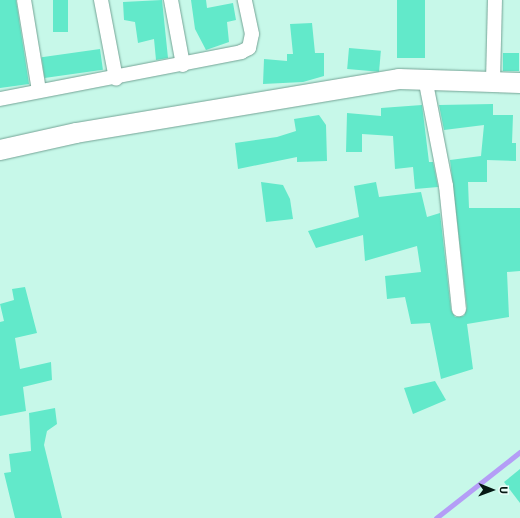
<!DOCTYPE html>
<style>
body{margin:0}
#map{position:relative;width:520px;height:518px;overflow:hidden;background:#c7f8e9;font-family:"Exo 2",sans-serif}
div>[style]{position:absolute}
.stream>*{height:5px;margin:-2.5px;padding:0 2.5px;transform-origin:2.5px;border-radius:2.5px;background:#b49df6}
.building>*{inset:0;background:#62e9ca;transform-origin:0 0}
.roads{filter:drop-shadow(0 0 1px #74a395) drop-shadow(0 0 1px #74a395)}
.street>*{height:14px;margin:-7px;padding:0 7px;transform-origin:7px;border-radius:7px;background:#fff}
.secondary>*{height:20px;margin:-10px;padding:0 10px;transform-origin:10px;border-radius:10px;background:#fff}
span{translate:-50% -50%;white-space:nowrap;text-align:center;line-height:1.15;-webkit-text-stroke:3px #eafef8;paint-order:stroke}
.north{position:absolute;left:472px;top:470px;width:40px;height:40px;-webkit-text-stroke:3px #eafef8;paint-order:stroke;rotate:91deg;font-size:11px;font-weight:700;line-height:16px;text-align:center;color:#061914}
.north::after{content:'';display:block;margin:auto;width:14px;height:18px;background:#061914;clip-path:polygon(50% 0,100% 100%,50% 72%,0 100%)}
</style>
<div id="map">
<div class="stream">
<i style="left:436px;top:518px;width:107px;rotate:-38.2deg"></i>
</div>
<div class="building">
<i style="clip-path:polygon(0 0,16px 0,29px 84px,0 88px)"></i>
<i style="left:53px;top:0;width:15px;height:32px"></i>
<i style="clip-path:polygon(162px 0,168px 58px,156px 60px,154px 39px,138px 43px,135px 22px,124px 20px,123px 2px)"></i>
<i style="clip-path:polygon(191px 0,206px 0,207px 8px,233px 3px,236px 20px,227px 22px,229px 42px,206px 50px,195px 29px)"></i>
<i style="left:397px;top:0;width:28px;height:58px"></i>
<i style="clip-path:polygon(312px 23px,315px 53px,324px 53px,324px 76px,303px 82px,263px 84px,264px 59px,287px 61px,287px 54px,293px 54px,290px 24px)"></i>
<i style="left:349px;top:48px;width:32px;height:21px;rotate:5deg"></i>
<i style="left:100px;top:49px;width:21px;height:59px;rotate:82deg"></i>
<i style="left:503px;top:53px;width:16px;height:18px"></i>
<i style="clip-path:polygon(493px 104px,493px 115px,513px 115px,512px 143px,516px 143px,516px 161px,487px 160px,487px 182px,468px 182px,469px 208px,520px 208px,520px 271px,507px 272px,509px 317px,467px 324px,473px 369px,441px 379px,430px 323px,411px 324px,405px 297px,387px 299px,385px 276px,421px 272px,417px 246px,365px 261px,363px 235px,316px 248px,308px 231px,359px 217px,354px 186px,376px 182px,379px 197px,421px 192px,427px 217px,440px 213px,451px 310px,455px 317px,464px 316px,467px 308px,450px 160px,481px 156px,484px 125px,444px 130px,439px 105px)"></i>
<i style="clip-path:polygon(422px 105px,429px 162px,433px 162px,438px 187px,415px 189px,413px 167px,395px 169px,393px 136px,362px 134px,362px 152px,346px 152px,347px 113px,381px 116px,381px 108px)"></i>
<i style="clip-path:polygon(319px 115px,326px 125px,327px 161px,297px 162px,297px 157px,238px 169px,235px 143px,277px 137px,296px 131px,294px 119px)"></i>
<i style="clip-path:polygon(261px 182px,283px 185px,290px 199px,293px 219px,266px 222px)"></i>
<i style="clip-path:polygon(25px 287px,37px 333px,15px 338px,20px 369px,51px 362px,52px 380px,23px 387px,26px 411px,0 416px,0 322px,4px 321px,0 304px,14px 300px,12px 289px)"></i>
<i style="clip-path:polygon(435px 381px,446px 400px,413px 414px,404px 388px)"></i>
<i style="clip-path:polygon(55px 408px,57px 424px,47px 431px,44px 445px,62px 518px,15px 518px,4px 473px,11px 472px,9px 454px,31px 451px,29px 413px)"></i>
<i style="clip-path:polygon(520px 469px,520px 503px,504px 482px)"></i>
</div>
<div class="roads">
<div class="street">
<i style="left:24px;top:0;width:92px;rotate:80.6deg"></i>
<i style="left:101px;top:0;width:80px;rotate:79.2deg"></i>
<i style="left:171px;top:0;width:66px;rotate:79.5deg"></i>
<i style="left:425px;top:78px;width:110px;rotate:79deg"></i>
<i style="left:446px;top:186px;width:124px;rotate:84deg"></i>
<i style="left:493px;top:81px;width:81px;rotate:-88.6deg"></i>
<i style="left:0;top:99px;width:246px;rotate:-11deg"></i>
<i style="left:241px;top:52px;width:9px;rotate:-27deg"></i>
<i style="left:249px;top:48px;width:14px;rotate:-78deg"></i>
<i style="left:252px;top:34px;width:35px;rotate:-102deg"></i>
</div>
<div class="secondary">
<i style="left:0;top:150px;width:78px;rotate:-12.6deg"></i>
<i style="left:76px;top:133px;width:327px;rotate:-9.5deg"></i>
<i style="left:399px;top:79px;width:121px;rotate:1.9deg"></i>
</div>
</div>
<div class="north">U</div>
</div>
